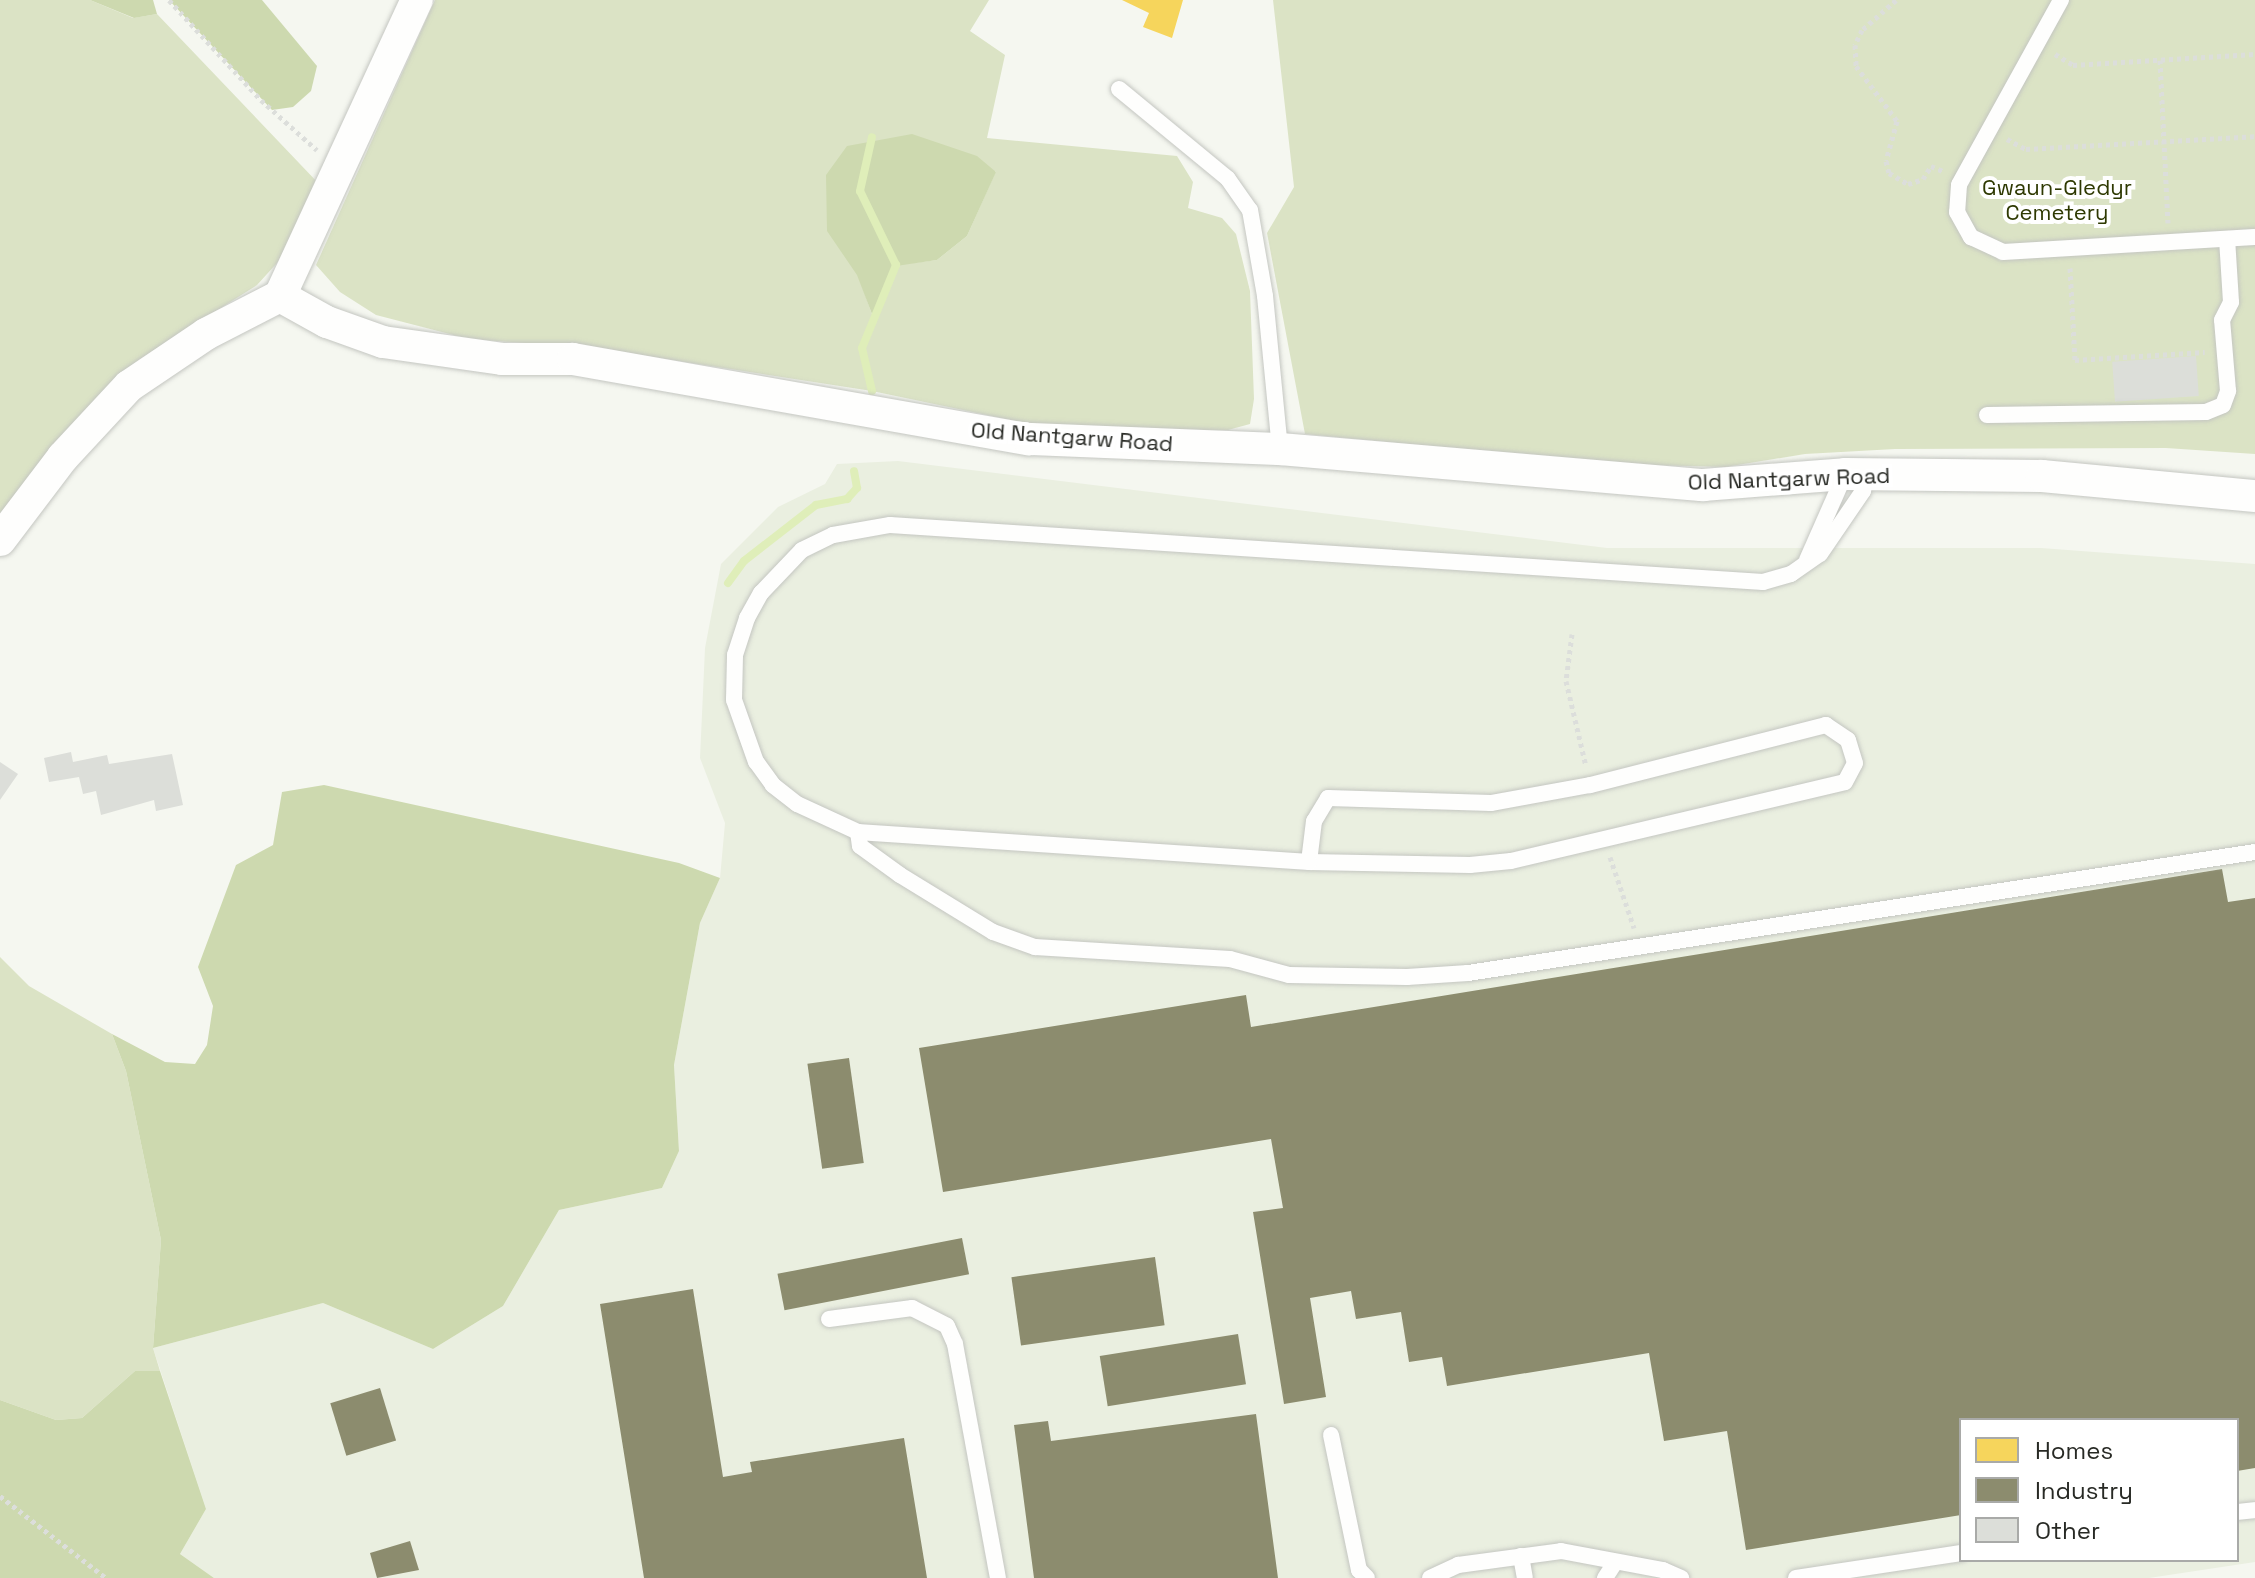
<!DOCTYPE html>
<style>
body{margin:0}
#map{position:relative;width:2255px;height:1578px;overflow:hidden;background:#f5f7f0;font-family:"Space Grotesk",sans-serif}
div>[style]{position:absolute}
.built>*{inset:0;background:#eaefe0}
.green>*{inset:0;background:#dbe3c5}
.forest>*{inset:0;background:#cdd9af}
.homes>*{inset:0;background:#f6d55c}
.industry>*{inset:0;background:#8c8c6e;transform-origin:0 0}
.stream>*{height:8px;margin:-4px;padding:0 4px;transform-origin:4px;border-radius:4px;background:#dfeeb9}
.building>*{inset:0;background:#dcded9;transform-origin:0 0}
.path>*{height:5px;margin-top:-2.5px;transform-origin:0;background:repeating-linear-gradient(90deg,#dcdedb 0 4px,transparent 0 8px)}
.roads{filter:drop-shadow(0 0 2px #c4c6c1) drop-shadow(0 0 2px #c4c6c1)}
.lane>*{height:16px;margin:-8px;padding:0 8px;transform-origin:8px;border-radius:8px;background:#fefefd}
.street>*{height:32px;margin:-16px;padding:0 16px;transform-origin:16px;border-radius:16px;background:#fefefd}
span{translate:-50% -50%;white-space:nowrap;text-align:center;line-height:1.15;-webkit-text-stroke:8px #fff;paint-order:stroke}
.park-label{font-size:22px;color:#2e3902}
.street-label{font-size:22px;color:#282a25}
.legend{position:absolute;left:1959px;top:1418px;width:280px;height:144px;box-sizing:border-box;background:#fff;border:2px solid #a9aaa8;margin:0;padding:10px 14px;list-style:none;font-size:24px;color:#282a25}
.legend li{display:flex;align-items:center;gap:16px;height:40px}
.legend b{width:40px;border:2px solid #a9aaa8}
</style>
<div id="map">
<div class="built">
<i style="clip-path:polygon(evenodd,898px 461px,1607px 548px,2041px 548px,2255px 564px,2255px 1562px,2149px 1578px,214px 1578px,180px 1554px,206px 1509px,153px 1348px,323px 1303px,433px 1349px,503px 1306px,559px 1210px,662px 1188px,679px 1151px,674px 1065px,700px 923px,720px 878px,725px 823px,700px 758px,705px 648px,721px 564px,778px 507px,825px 484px,837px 464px,898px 461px,1961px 1420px,2237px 1420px,2237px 1560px,1961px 1560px,1961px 1420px)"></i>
</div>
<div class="green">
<i style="clip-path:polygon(0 0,90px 0,133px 18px,157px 14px,320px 185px,287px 252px,257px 285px,140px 359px,99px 395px,0 524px)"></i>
<i style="clip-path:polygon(evenodd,435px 0,989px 0,970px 31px,1005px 55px,987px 138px,1177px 156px,1193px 182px,1188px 208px,1222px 218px,1236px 234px,1250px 291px,1254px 399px,1250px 424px,1228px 430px,1141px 433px,1025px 423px,872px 391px,595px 348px,469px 339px,376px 315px,340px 292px,316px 265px,435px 0,996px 171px,967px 236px,937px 260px,896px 265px,874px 320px,858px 275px,996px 171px)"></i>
<i style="clip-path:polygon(1273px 0,2255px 0,2255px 454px,2166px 448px,1895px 449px,1805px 454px,1725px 467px,1613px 464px,1305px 434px,1267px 233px,1294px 187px)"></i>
<i style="clip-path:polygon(0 957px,29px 986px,112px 1034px,126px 1071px,161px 1240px,153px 1348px,160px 1371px,135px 1371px,82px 1418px,56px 1420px,0 1400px)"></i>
</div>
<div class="forest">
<i style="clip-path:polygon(90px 0,153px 0,157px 14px,134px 18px)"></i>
<i style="clip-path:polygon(169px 0,262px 0,317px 66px,311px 91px,293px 107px,272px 110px)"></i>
<i style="clip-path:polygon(912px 134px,977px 156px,996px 172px,967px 236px,937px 260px,896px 266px,875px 322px,857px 275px,827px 231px,826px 175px,847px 146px)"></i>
<i style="clip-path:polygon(324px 785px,679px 863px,720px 878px,700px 923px,674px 1065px,679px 1151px,662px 1188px,559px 1210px,503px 1306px,433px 1349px,323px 1303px,153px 1348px,161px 1240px,126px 1071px,112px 1034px,165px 1062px,195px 1064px,207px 1045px,213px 1006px,198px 967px,236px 865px,273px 845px,282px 792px)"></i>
<i style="clip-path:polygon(135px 1371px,160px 1371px,206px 1509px,180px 1554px,214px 1578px,0 1578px,0 1400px,56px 1420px,82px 1418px)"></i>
</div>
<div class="homes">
<i style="clip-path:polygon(1122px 0,1183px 0,1172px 38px,1143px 27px,1149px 13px)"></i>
</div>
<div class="industry">
<i style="clip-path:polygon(2222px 869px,2228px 902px,2255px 898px,2255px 1468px,2237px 1471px,2237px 1420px,1961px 1420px,1961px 1515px,1746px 1550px,1727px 1431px,1664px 1441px,1649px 1353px,1447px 1386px,1442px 1357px,1409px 1362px,1401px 1312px,1356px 1319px,1351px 1291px,1310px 1298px,1326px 1397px,1284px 1404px,1253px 1212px,1283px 1208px,1271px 1139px,943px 1192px,919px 1048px,1246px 995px,1251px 1027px)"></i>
<i style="left:849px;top:1058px;width:106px;height:42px;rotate:82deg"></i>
<i style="left:962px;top:1238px;width:37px;height:188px;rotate:79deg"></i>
<i style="left:1155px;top:1257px;width:69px;height:145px;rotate:82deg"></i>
<i style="clip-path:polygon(693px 1289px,723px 1477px,752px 1472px,750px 1462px,904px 1438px,927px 1578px,644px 1578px,600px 1304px)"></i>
<i style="left:1238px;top:1334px;width:51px;height:140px;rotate:81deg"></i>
<i style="left:380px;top:1388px;width:55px;height:52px;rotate:73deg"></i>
<i style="clip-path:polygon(1256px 1414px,1278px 1578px,1034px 1578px,1014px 1425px,1048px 1421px,1051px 1441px)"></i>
<i style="clip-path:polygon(410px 1541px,419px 1570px,377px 1578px,370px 1553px)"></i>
</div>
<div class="stream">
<i style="left:872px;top:391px;width:44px;rotate:-103.1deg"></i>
<i style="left:862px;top:348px;width:90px;rotate:-67.7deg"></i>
<i style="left:896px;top:265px;width:82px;rotate:-115.9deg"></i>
<i style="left:860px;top:191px;width:55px;rotate:-77.5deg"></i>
<i style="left:728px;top:583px;width:27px;rotate:-54deg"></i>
<i style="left:744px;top:561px;width:91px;rotate:-37.9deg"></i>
<i style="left:816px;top:505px;width:32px;rotate:-11deg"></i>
<i style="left:847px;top:499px;width:15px;rotate:-48deg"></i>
<i style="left:857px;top:488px;width:17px;rotate:-100deg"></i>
</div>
<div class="building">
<i style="left:2196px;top:356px;width:40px;height:84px;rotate:86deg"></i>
<i style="clip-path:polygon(71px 752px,73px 762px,107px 755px,109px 764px,172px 754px,183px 805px,156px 811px,154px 800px,101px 815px,96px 791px,83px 794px,79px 777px,49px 782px,44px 758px)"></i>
<i style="clip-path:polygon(0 762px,18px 774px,0 800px)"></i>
</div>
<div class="path">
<i style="left:169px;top:0;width:136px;rotate:47.4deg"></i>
<i style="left:261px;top:100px;width:75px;rotate:41.8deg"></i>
<i style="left:1896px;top:0;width:45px;rotate:138.6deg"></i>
<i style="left:1862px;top:30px;width:17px;rotate:115deg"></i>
<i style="left:1855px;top:45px;width:21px;rotate:87deg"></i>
<i style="left:1856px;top:66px;width:69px;rotate:53.3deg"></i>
<i style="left:1897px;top:121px;width:41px;rotate:105.4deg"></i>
<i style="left:1886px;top:161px;width:12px;rotate:76deg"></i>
<i style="left:1889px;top:173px;width:22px;rotate:30deg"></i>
<i style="left:1908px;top:184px;width:16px;rotate:-18deg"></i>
<i style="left:1923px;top:179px;width:15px;rotate:-58deg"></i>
<i style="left:1931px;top:166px;width:13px;rotate:23deg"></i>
<i style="left:2055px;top:54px;width:21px;rotate:31deg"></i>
<i style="left:2073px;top:65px;width:182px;rotate:-3.5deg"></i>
<i style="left:2160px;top:60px;width:163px;rotate:87.2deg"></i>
<i style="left:2007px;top:139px;width:21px;rotate:28deg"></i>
<i style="left:2026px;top:149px;width:229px;rotate:-3.2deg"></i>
<i style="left:2070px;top:268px;width:92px;rotate:86.9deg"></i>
<i style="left:2075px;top:360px;width:130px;rotate:-3.5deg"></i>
<i style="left:1572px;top:634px;width:47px;rotate:97.3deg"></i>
<i style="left:1566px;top:681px;width:87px;rotate:76.8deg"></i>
<i style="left:1610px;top:857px;width:75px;rotate:71.3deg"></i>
<i style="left:0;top:1496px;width:134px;rotate:37.7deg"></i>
</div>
<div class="roads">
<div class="lane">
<i style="left:2061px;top:0;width:211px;rotate:118.9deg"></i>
<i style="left:1959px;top:185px;width:27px;rotate:94deg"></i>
<i style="left:1957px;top:212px;width:29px;rotate:61deg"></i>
<i style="left:1971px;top:237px;width:35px;rotate:25deg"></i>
<i style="left:2003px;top:252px;width:252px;rotate:-3.4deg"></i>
<i style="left:1119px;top:89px;width:141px;rotate:39.5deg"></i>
<i style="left:1228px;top:179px;width:38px;rotate:55deg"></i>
<i style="left:1250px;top:210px;width:87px;rotate:80.1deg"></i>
<i style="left:1265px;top:296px;width:154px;rotate:84.4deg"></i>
<i style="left:1987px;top:415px;width:219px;rotate:-0.8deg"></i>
<i style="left:2206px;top:412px;width:18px;rotate:-22deg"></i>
<i style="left:2223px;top:405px;width:15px;rotate:-70deg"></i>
<i style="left:2228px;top:391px;width:71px;rotate:-94.8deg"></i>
<i style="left:2222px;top:320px;width:20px;rotate:-63deg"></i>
<i style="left:2231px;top:302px;width:63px;rotate:-93.6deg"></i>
<i style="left:1807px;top:560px;width:94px;rotate:-66.2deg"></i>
<i style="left:858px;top:832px;width:14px;rotate:82deg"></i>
<i style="left:860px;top:846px;width:49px;rotate:35.9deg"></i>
<i style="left:900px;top:875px;width:109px;rotate:31.5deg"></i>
<i style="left:993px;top:932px;width:45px;rotate:19.7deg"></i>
<i style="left:1035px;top:947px;width:195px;rotate:3.5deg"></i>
<i style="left:1230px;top:959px;width:61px;rotate:15.2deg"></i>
<i style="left:1289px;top:975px;width:118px;rotate:1deg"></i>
<i style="left:1407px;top:977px;width:61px;rotate:-3.8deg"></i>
<i style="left:1468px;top:973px;width:796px;rotate:-8.74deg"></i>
<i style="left:1309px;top:862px;width:161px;rotate:1.1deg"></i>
<i style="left:1470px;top:865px;width:41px;rotate:-5.6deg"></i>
<i style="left:1511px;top:861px;width:343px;rotate:-13.3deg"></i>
<i style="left:1845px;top:782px;width:21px;rotate:-62deg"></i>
<i style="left:1855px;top:763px;width:24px;rotate:-107deg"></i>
<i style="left:1848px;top:740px;width:27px;rotate:-146deg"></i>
<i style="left:1826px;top:725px;width:244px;rotate:165.7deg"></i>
<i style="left:1590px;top:785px;width:101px;rotate:169.7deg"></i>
<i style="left:1491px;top:803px;width:163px;rotate:-178.2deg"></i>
<i style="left:1328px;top:798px;width:27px;rotate:121deg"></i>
<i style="left:1314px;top:821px;width:41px;rotate:97deg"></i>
<i style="left:1309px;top:862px;width:452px;rotate:-176.2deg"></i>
<i style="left:858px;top:832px;width:67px;rotate:-155.3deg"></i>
<i style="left:797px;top:804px;width:31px;rotate:-142deg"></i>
<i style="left:773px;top:785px;width:29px;rotate:-126deg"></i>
<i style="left:756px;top:762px;width:66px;rotate:-109.5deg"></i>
<i style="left:734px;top:700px;width:45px;rotate:-88.7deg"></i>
<i style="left:735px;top:655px;width:39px;rotate:-72deg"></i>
<i style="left:747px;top:618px;width:29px;rotate:-61deg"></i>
<i style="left:761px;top:593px;width:59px;rotate:-46.4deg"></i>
<i style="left:802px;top:550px;width:34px;rotate:-26deg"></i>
<i style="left:833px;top:535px;width:58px;rotate:-10deg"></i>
<i style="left:890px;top:525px;width:875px;rotate:3.74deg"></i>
<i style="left:1763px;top:582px;width:29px;rotate:-16deg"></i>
<i style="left:1791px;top:574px;width:35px;rotate:-35deg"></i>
<i style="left:1820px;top:554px;width:76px;rotate:-55.7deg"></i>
<i style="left:1863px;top:491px;width:17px;rotate:-80deg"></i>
<i style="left:829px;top:1319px;width:84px;rotate:-7.5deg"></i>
<i style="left:912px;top:1308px;width:39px;rotate:27deg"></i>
<i style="left:947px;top:1326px;width:20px;rotate:66deg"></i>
<i style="left:955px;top:1344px;width:238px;rotate:79.6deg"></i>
<i style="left:1331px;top:1435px;width:138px;rotate:78.3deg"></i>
<i style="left:1359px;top:1570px;width:11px;rotate:45deg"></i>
<i style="left:2237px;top:1512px;width:18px;rotate:-6deg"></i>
<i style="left:1521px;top:1556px;width:22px;rotate:80deg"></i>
<i style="left:1430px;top:1578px;width:31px;rotate:-25deg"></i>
<i style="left:1458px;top:1565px;width:104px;rotate:-7.7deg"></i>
<i style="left:1561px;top:1551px;width:104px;rotate:10.6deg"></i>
<i style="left:1663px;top:1570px;width:20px;rotate:24deg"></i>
<i style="left:1605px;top:1578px;width:17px;rotate:-57deg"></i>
<i style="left:1796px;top:1578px;width:167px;rotate:-8.6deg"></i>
</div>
<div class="street">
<i style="left:280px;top:296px;width:326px;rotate:-65.2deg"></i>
<i style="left:0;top:540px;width:104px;rotate:-52.8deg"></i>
<i style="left:63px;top:457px;width:97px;rotate:-47.1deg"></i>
<i style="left:129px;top:386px;width:93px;rotate:-34deg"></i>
<i style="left:206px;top:334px;width:83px;rotate:-27.2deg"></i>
<i style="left:280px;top:296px;width:54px;rotate:29deg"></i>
<i style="left:327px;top:322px;width:59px;rotate:19.7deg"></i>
<i style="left:383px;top:342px;width:120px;rotate:8.1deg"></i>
<i style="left:502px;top:359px;width:71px"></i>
<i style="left:573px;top:359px;width:463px;rotate:10deg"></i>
<i style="left:1029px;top:439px;width:251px;rotate:2.3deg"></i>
<i style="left:1280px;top:449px;width:425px;rotate:4.9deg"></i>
<i style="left:1703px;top:485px;width:142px;rotate:-4.4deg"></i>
<i style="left:1845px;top:474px;width:197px;rotate:0.6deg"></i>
<i style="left:2042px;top:476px;width:214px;rotate:5.4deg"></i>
</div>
</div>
<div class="park-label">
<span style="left:2057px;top:200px">Gwaun-Gledyr<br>Cemetery</span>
</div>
<div class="street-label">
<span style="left:1072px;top:437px;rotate:4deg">Old Nantgarw Road</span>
<span style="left:1789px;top:479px;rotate:-2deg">Old Nantgarw Road</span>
</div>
<ul class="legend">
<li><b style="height:22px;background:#f6d55c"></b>Homes</li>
<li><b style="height:22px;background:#8c8c6e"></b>Industry</li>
<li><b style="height:22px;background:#dcded9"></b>Other</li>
</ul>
</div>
